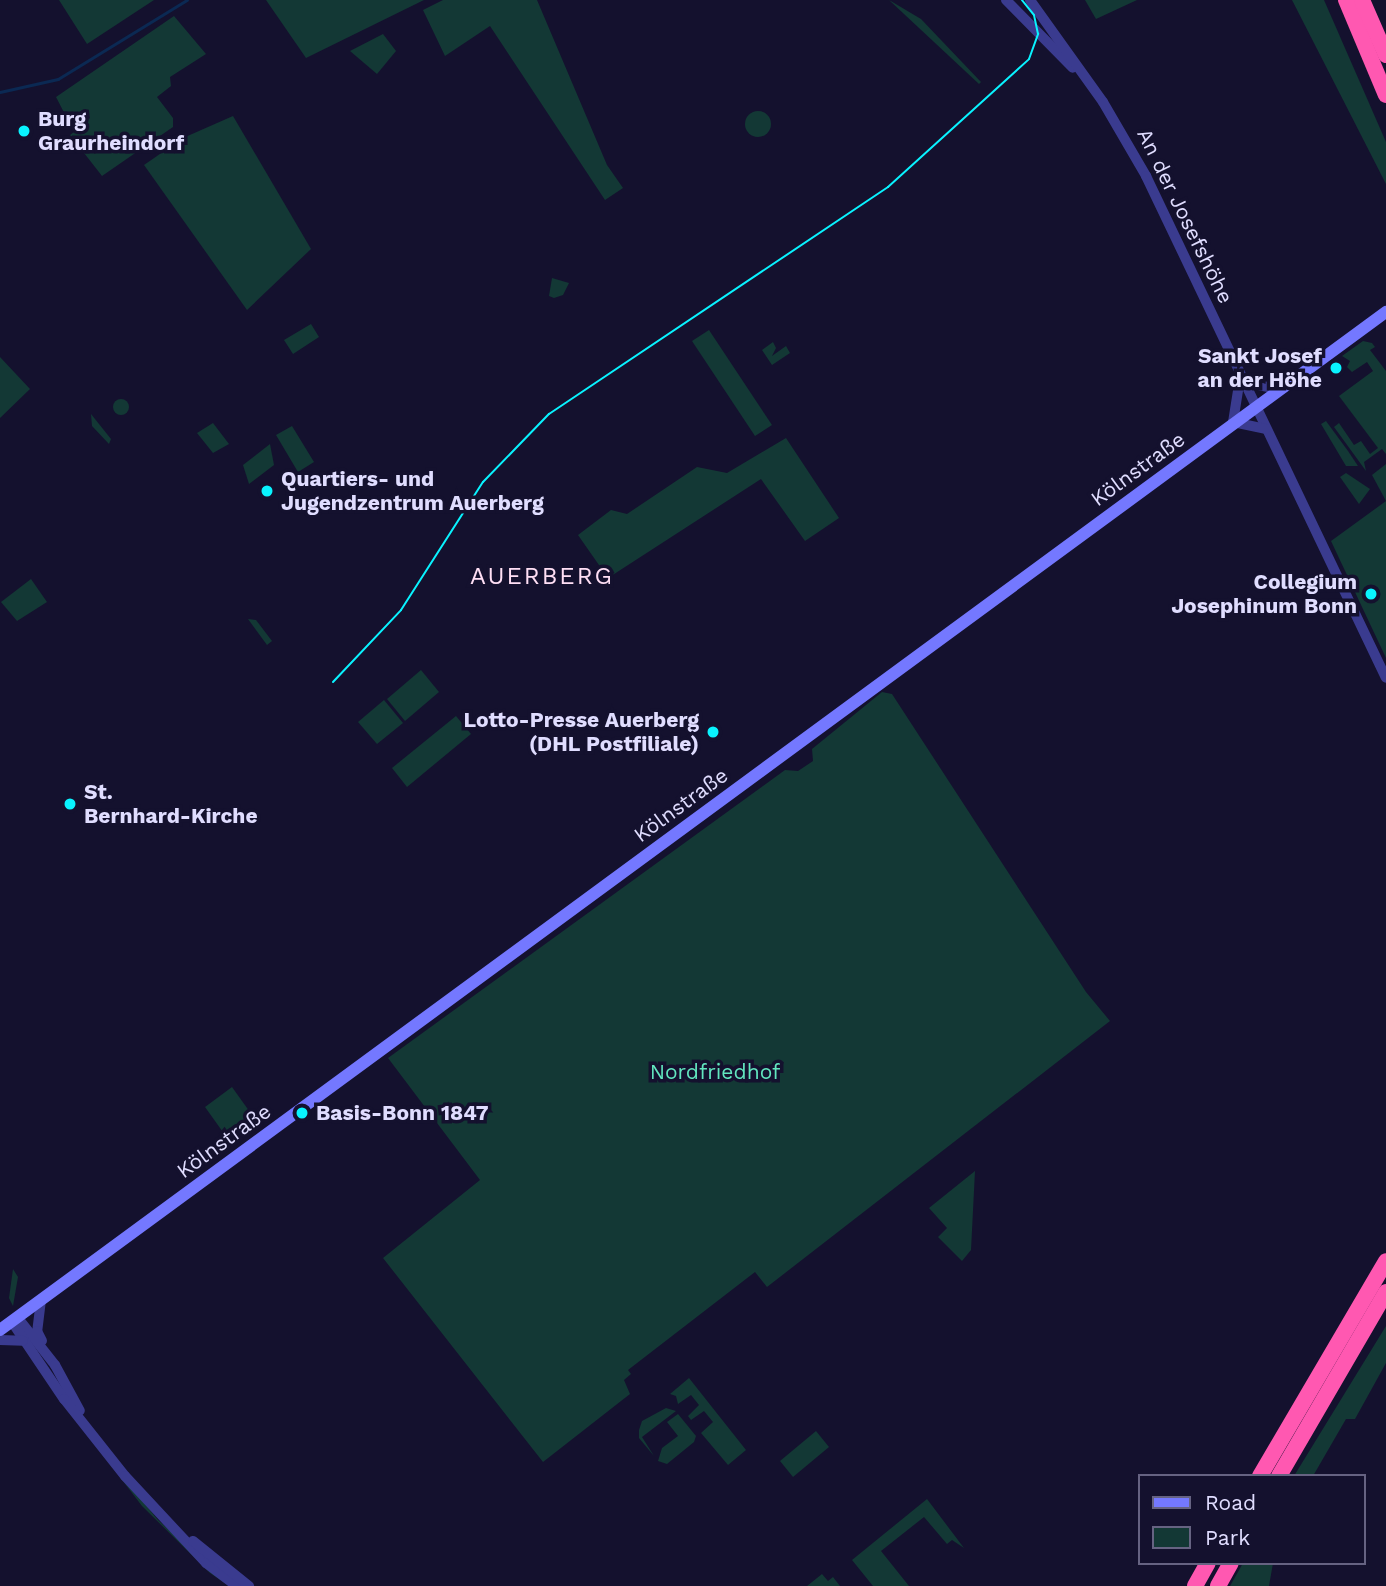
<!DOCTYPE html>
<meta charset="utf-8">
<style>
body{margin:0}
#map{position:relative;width:1386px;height:1586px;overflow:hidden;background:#14112e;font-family:"Work Sans",sans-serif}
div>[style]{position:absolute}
.green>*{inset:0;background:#133835}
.round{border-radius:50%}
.stream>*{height:2.5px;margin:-1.25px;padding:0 1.25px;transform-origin:1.25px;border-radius:1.25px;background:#0b2953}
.tertiary>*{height:10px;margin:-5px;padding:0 5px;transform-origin:5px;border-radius:5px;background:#3a3b8f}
.secondary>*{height:12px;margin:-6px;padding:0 6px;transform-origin:6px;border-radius:6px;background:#7478ff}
.motorway>*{height:16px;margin:-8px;padding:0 8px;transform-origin:8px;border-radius:8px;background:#ff58b1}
.tram>*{height:2px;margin:-1px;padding:0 1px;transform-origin:1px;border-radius:1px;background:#09f3ff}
.dots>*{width:19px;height:19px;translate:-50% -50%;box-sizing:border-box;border:4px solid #14112e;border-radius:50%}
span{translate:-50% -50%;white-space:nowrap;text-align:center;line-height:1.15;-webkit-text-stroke:7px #14112e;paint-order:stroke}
.poi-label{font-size:21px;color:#e0ddff;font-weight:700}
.left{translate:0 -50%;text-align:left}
.right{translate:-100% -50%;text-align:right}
.street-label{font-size:21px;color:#e0ddff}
.park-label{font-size:21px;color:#62e6bf}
.quarter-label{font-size:24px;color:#ffdff5;letter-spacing:2px}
.legend{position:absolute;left:1138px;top:1474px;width:228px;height:91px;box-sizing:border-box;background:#14112e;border:2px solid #666382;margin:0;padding:9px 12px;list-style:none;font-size:21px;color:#e0ddff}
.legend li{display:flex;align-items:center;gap:14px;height:35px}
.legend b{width:35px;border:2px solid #666382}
</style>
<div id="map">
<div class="green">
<div style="clip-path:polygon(59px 0,154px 0,87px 44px)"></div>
<div style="clip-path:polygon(266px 0,424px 0,306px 58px)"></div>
<div style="clip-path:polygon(443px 0,537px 0,607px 165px,623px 188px,605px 200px,490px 26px,445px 56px,423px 10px)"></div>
<div style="clip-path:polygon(889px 0,921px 19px,981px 82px,979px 84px)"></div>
<div style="clip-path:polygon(1085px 0,1137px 0,1096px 19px)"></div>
<div style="clip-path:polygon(1292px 0,1324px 0,1386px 142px,1386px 184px)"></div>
<div style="clip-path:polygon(174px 16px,206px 54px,170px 77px,171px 86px,157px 97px,173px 118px,173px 127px,102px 176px,70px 135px,74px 132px,56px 97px)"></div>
<div style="clip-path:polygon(383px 34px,396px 51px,377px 74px,350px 51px)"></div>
<div class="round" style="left:745px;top:111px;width:26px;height:26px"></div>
<div style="clip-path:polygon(233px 116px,311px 249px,247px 310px,144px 165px,183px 138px)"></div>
<div style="clip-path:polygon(552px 278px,569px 283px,563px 295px,554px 298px,549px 296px)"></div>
<div style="clip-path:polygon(311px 324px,319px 337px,293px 354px,284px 340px)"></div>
<div style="clip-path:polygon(709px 330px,772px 425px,755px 436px,692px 341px)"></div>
<div style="clip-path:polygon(1363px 341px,1372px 343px,1375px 347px,1370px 350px,1386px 371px,1386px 454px,1382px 449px,1364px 462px,1366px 471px,1334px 427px,1339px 423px,1354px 445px,1361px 441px,1370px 454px,1378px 448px,1339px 396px,1373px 371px,1367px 362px,1352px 372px,1347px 367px,1350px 361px,1342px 356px)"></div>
<div style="clip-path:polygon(773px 342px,776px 348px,772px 356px,786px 346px,790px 353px,772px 365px,762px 350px)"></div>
<div style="clip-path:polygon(0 357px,30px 389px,0 418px)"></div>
<div class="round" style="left:113px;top:399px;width:16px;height:16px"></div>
<div style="clip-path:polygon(91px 414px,111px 439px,109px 444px,92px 426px)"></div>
<div style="clip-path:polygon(1326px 421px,1348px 451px,1358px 466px,1346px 466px,1321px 424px)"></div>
<div style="clip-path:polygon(213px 423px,229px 444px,213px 453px,197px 433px)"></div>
<div style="clip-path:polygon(292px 426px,314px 462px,298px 472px,276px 435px)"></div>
<div style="clip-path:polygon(786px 438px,839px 518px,805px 541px,761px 479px,608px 578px,578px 535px,611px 510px,627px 514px,697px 467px,727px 473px)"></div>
<div style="clip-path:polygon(270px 444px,274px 465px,249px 484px,243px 465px)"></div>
<div style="clip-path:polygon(1386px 464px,1386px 501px,1372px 475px)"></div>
<div style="clip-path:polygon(1346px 473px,1370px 489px,1359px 504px,1340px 477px)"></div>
<div style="clip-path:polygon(1386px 501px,1386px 658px,1331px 541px)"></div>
<div style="clip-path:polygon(31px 579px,47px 602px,17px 621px,1px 602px)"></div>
<div style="clip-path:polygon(248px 619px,256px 620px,272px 641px,267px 645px)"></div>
<div style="clip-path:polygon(421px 670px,439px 692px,405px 721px,387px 699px)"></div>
<div style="clip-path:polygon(882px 692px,892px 694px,1086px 992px,1110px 1021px,767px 1287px,755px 1272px,628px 1370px,631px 1374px,624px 1380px,630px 1394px,543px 1462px,383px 1258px,480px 1180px,388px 1058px,785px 770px,798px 771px,813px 761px,812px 749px)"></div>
<div style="clip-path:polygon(384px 700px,403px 723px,377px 744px,358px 722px)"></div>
<div style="clip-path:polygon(456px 716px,471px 734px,407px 787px,392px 768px)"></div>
<div style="clip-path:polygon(232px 1087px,257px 1122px,230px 1142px,205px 1107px)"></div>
<div style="clip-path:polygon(975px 1171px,971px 1250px,962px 1261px,938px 1237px,947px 1228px,929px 1208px)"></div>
<div style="clip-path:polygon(13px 1269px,18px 1277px,13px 1306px,9px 1298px)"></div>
<div style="clip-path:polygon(1386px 1326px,1386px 1363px,1355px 1419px,1346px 1419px,1313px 1476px,1294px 1476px)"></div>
<div style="clip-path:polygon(689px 1378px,746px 1450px,728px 1465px,701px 1433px,713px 1422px,704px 1411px,691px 1420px,688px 1416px,699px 1405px,691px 1395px,678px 1404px,676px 1396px,670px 1394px)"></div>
<div style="clip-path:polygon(666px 1408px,676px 1411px,642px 1437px,654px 1456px,639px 1438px,639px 1430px,642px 1421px)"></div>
<div style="clip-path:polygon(678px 1414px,696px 1436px,694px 1442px,667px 1464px,658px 1461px,662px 1448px,678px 1436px,667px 1422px)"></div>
<div style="clip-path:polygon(816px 1431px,829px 1447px,793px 1477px,780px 1461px)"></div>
<div style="clip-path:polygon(90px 1438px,158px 1520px,229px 1586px,210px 1573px,142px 1506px)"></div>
<div style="clip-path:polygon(927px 1499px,964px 1548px,952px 1540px,947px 1544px,924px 1517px,881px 1551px,909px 1586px,873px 1586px,852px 1560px)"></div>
<div style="clip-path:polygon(1243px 1563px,1273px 1563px,1269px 1586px,1230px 1586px)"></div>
<div style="clip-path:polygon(822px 1574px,828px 1581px,833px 1577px,840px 1586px,807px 1586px)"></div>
</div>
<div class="stream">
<div style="left:0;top:92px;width:59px;rotate:-12.6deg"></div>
<div style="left:58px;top:79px;width:151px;rotate:-31.5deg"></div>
</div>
<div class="tertiary">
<div style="left:1006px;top:0;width:95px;rotate:45.4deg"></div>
<div style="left:1030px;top:0;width:125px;rotate:54.4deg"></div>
<div style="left:1103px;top:102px;width:86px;rotate:59.8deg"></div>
<div style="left:1146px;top:176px;width:556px;rotate:64.45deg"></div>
<div style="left:1240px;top:378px;width:45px;rotate:99deg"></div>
<div style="left:1233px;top:422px;width:33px;rotate:12deg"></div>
<div style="left:1244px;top:382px;width:35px;rotate:12deg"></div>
<div style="left:41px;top:1300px;width:31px;rotate:97deg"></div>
<div style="left:37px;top:1331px;width:11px;rotate:63deg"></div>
<div style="left:18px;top:1318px;width:60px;rotate:51.8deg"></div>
<div style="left:55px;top:1365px;width:52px;rotate:61.5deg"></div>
<div style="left:12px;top:1322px;width:93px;rotate:56deg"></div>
<div style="left:64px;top:1399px;width:98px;rotate:51.6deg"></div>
<div style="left:125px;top:1476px;width:119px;rotate:47deg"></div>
<div style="left:206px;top:1563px;width:38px;rotate:37deg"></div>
<div style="left:0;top:1340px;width:23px;rotate:2deg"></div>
<div style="left:193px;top:1541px;width:72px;rotate:38.8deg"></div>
</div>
<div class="secondary">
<div style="left:0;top:1330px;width:1720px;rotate:-36.3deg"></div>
</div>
<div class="motorway">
<div style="left:1346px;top:0;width:103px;rotate:67.2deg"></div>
<div style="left:1362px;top:0;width:60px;rotate:66.4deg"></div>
<div style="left:1260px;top:1476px;width:249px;rotate:-59.6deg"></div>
<div style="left:1279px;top:1476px;width:213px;rotate:-59.8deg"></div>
<div style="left:1195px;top:1586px;width:26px;rotate:-61deg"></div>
<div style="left:1218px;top:1586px;width:26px;rotate:-61deg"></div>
</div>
<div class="tram">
<div style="left:333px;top:682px;width:99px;rotate:-46.6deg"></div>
<div style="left:401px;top:610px;width:152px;rotate:-57.4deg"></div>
<div style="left:483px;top:482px;width:95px;rotate:-45.9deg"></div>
<div style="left:549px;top:414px;width:408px;rotate:-33.8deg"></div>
<div style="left:888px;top:187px;width:190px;rotate:-42.2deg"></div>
<div style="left:1029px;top:59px;width:27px;rotate:-70deg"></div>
<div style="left:1038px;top:34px;width:19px;rotate:-102deg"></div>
<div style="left:1034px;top:15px;width:19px;rotate:-129deg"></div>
</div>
<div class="dots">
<div style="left:24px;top:131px;background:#09f3ff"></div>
<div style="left:1336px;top:368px;background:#09f3ff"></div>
<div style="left:267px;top:491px;background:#09f3ff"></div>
<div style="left:1371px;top:594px;background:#09f3ff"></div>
<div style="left:713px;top:732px;background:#09f3ff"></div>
<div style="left:70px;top:804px;background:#09f3ff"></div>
<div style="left:302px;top:1113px;background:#09f3ff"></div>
</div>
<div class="poi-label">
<span class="left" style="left:38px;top:131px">Burg<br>Graurheindorf</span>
<span class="right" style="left:1322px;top:368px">Sankt Josef<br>an der Höhe</span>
<span class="left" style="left:281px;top:491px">Quartiers- und<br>Jugendzentrum Auerberg</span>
<span class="right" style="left:1357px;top:594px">Collegium<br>Josephinum Bonn</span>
<span class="right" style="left:699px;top:732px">Lotto-Presse Auerberg<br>(DHL Postfiliale)</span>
<span class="left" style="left:84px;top:804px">St.<br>Bernhard-Kirche</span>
<span class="left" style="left:316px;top:1113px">Basis-Bonn 1847</span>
</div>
<div class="street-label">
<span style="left:1185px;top:216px;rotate:64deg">An der Josefshöhe</span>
<span style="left:1138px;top:469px;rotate:-36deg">Kölnstraße</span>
<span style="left:681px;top:805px;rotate:-36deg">Kölnstraße</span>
<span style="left:224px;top:1141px;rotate:-36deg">Kölnstraße</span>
</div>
<div class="park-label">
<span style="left:715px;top:1072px">Nordfriedhof</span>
</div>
<div class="quarter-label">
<span style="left:542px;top:577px">AUERBERG</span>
</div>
<ul class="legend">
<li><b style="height:9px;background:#7478ff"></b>Road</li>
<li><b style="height:19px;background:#133835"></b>Park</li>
</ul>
</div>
